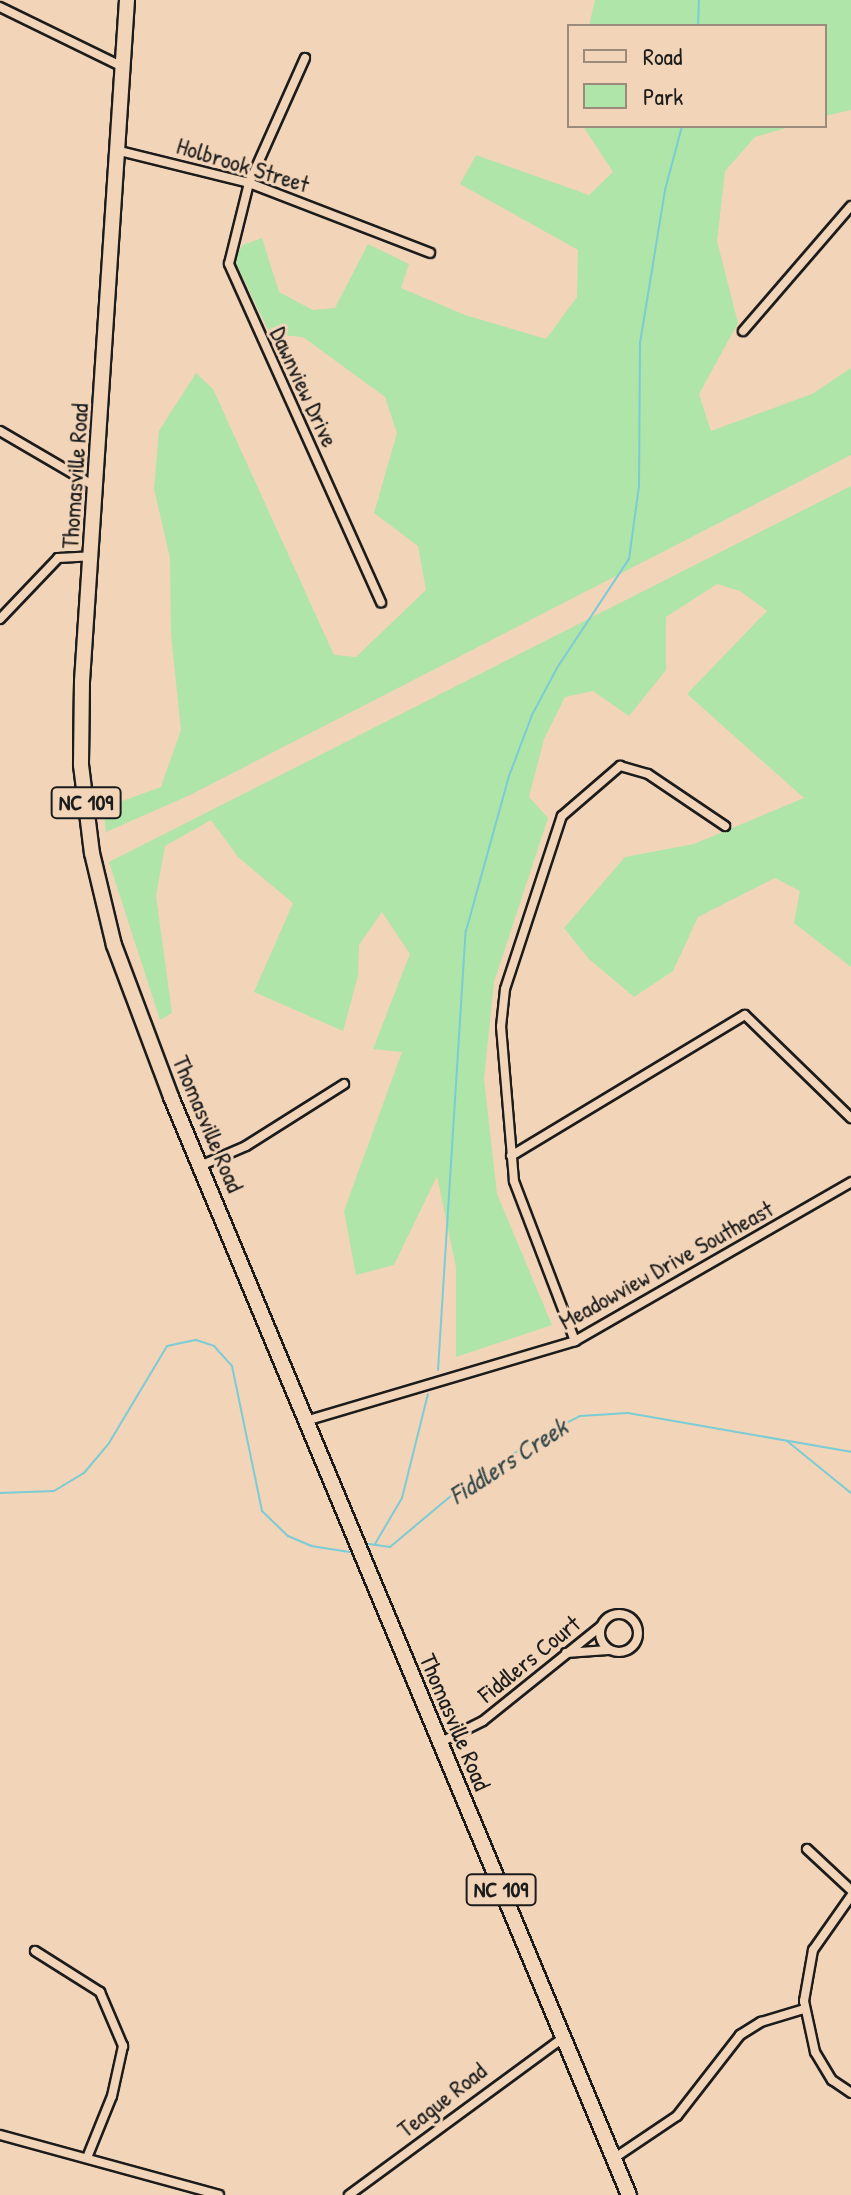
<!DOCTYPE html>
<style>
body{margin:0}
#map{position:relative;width:851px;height:2195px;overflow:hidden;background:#f2d4b8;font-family:"Patrick Hand",sans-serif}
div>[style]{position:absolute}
.green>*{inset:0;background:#afe5a8}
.stream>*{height:2px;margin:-1px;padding:0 1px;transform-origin:1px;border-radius:1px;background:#7bccd4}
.roads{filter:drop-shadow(2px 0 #1c1c1c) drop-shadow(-2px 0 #1c1c1c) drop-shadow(0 2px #1c1c1c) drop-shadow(0 -2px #1c1c1c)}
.street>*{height:8px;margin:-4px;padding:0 4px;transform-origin:4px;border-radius:4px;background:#f2d4b8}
.street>.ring{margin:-4px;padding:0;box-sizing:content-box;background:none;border:8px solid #f2d4b8;border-radius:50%}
.primary>*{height:14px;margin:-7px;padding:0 7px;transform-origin:7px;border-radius:7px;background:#f2d4b8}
span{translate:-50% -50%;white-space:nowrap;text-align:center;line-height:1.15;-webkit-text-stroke:6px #f2d4b8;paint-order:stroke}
.shield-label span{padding:2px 6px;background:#f2d4b8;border:2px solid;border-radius:6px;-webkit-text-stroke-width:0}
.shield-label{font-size:22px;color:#1c1c1c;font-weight:700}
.street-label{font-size:24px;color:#1c1c1c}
.water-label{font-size:26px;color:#34484a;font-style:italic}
.legend{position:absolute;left:567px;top:24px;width:260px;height:104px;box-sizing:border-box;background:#f2d4b8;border:2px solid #9c8a7a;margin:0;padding:10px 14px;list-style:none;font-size:24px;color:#1c1c1c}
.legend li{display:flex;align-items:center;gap:16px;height:40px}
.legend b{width:40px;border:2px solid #9c8a7a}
</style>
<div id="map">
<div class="green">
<div style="clip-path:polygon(595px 0,851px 0,851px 110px,825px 116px,825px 26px,589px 26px)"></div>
<div style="clip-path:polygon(583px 126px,793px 126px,755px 137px,725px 171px,717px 241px,738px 323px,699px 394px,711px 431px,812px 394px,851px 368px,851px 455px,190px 795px,106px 832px,103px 808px,161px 787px,181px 730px,171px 635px,170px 558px,154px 489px,159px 431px,196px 373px,213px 389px,334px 655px,356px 657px,426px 590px,418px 546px,374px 513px,397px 433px,385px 397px,303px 337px,270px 334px,234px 259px,243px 245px,262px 238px,279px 292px,313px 310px,335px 308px,368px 244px,409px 264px,401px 288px,465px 315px,546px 339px,577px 297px,578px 250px,460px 184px,476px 155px,589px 195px,613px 172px)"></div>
<div style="clip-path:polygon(851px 486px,851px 967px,794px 923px,800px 891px,775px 878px,698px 917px,673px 971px,634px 997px,589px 959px,564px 928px,625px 857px,694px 844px,804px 798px,687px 694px,767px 611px,740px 591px,717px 584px,666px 617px,666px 670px,629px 716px,593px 691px,565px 697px,544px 739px,529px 797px,548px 818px,494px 982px,484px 1079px,497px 1194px,552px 1325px,456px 1357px,456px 1267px,437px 1176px,394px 1265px,356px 1275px,344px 1211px,402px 1052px,373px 1049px,410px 954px,382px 912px,359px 945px,358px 976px,343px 1031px,254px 992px,293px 903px,238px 857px,211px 820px,165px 846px,156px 896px,172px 1013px,160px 1020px,109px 862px)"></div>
</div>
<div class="stream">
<div style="left:698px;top:26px;width:26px;rotate:-88deg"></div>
<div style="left:438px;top:1370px;width:440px;rotate:-86.4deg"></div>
<div style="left:466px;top:931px;width:161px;rotate:-74.5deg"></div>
<div style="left:509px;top:776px;width:65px;rotate:-69.3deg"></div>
<div style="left:532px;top:715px;width:53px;rotate:-62deg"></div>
<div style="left:557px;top:668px;width:131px;rotate:-56.6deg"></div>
<div style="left:629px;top:559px;width:74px;rotate:-82.2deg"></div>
<div style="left:639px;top:486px;width:143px;rotate:-89.6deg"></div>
<div style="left:640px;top:343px;width:155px;rotate:-80.7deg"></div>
<div style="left:665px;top:190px;width:66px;rotate:-75.1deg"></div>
<div style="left:787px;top:1441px;width:82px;rotate:39.1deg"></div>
<div style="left:0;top:1493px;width:54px;rotate:-2.1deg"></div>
<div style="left:54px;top:1491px;width:35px;rotate:-31deg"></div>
<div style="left:84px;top:1473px;width:39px;rotate:-50deg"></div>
<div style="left:109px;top:1443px;width:113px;rotate:-59.1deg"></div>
<div style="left:167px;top:1346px;width:30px;rotate:-12deg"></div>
<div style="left:196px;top:1340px;width:19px;rotate:18deg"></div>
<div style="left:214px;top:1346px;width:27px;rotate:48deg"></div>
<div style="left:232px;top:1366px;width:148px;rotate:78.3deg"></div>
<div style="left:262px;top:1511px;width:36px;rotate:44deg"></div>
<div style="left:288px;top:1536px;width:25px;rotate:23deg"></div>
<div style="left:311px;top:1546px;width:39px;rotate:9deg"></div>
<div style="left:369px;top:1544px;width:21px;rotate:8deg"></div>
<div style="left:390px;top:1547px;width:81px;rotate:-40deg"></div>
<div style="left:452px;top:1495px;width:102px;rotate:-33.8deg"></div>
<div style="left:537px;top:1438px;width:48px;rotate:-27.1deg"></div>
<div style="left:580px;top:1416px;width:48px;rotate:-3.6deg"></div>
<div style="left:628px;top:1413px;width:226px;rotate:9.9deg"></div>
<div style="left:375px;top:1544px;width:53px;rotate:-59.6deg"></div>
<div style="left:402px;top:1498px;width:107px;rotate:-76deg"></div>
</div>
<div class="roads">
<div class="street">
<div style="left:0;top:7px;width:137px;rotate:26deg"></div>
<div style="left:305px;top:58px;width:137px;rotate:114.1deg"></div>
<div style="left:249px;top:183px;width:83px;rotate:103.9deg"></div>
<div style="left:229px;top:264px;width:371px;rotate:65.8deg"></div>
<div style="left:120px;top:151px;width:133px;rotate:13.9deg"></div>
<div style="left:249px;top:183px;width:194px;rotate:21.1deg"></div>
<div style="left:743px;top:331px;width:165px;rotate:-49.2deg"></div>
<div style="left:0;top:431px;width:111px;rotate:30.3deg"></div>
<div style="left:0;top:619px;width:84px;rotate:-46.4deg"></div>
<div style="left:58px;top:558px;width:33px;rotate:-3deg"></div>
<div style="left:511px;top:1156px;width:273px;rotate:-31.1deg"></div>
<div style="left:745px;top:1015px;width:148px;rotate:44.2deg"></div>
<div style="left:200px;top:1166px;width:50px;rotate:-23.5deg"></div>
<div style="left:246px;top:1146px;width:116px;rotate:-32.3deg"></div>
<div style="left:575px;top:1341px;width:171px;rotate:-110.9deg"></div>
<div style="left:514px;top:1181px;width:155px;rotate:-94.8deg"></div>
<div style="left:501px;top:1027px;width:38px;rotate:-84deg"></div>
<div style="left:505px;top:989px;width:182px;rotate:-71.8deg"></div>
<div style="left:562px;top:816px;width:77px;rotate:-40.8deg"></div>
<div style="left:620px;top:766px;width:29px;rotate:16deg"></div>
<div style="left:648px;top:774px;width:93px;rotate:34deg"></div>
<div style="left:309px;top:1420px;width:277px;rotate:-16.5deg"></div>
<div style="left:575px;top:1341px;width:319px;rotate:-29.9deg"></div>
<div class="ring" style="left:600px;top:1614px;width:30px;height:30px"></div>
<div style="left:566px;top:1653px;width:42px;rotate:-4.1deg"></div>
<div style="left:439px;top:1743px;width:49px;rotate:-26.6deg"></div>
<div style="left:483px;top:1721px;width:151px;rotate:-38.8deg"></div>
<div style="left:807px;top:1849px;width:60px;rotate:43deg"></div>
<div style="left:851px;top:1896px;width:66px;rotate:125.1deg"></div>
<div style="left:813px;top:1950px;width:52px;rotate:100deg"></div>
<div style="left:804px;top:2001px;width:52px;rotate:77.8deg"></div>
<div style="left:815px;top:2052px;width:33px;rotate:59deg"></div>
<div style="left:832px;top:2080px;width:23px;rotate:34deg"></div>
<div style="left:35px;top:1951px;width:77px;rotate:32.2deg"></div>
<div style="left:100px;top:1992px;width:59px;rotate:66.9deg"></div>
<div style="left:123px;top:2046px;width:51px;rotate:102.4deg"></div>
<div style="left:112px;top:2096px;width:67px;rotate:112deg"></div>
<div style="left:0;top:2135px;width:227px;rotate:15.3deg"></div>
<div style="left:613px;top:2159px;width:77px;rotate:-33.9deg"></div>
<div style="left:677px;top:2116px;width:103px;rotate:-52.1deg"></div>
<div style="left:740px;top:2035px;width:25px;rotate:-32deg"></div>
<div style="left:761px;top:2022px;width:45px;rotate:-16.8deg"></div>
<div style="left:349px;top:2195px;width:263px;rotate:-36.3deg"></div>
</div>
<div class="primary">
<div style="left:127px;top:0;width:682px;rotate:93.78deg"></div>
<div style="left:82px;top:681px;width:84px;rotate:90.7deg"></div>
<div style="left:81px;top:765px;width:89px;rotate:82.9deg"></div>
<div style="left:92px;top:853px;width:95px;rotate:76.6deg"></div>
<div style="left:114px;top:945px;width:162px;rotate:69.4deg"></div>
<div style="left:171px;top:1097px;width:1190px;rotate:67.36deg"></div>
</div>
</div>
<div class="shield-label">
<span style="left:86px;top:803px">NC 109</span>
<span style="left:501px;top:1890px">NC 109</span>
</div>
<div class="street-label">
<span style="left:243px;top:165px;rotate:17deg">Holbrook Street</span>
<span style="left:304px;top:387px;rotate:65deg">Dawnview Drive</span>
<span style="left:75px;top:476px;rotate:-86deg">Thomasville Road</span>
<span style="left:208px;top:1124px;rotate:67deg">Thomasville Road</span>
<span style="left:666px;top:1265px;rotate:-29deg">Meadowview Drive Southeast</span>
<span style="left:529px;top:1659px;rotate:-39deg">Fiddlers Court</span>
<span style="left:455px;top:1722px;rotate:67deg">Thomasville Road</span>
<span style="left:442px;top:2100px;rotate:-38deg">Teague Road</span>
</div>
<div class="water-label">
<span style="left:508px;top:1461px;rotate:-33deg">Fiddlers Creek</span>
</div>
<ul class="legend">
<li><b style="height:10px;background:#f2d4b8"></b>Road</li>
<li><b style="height:22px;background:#afe5a8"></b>Park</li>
</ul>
</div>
